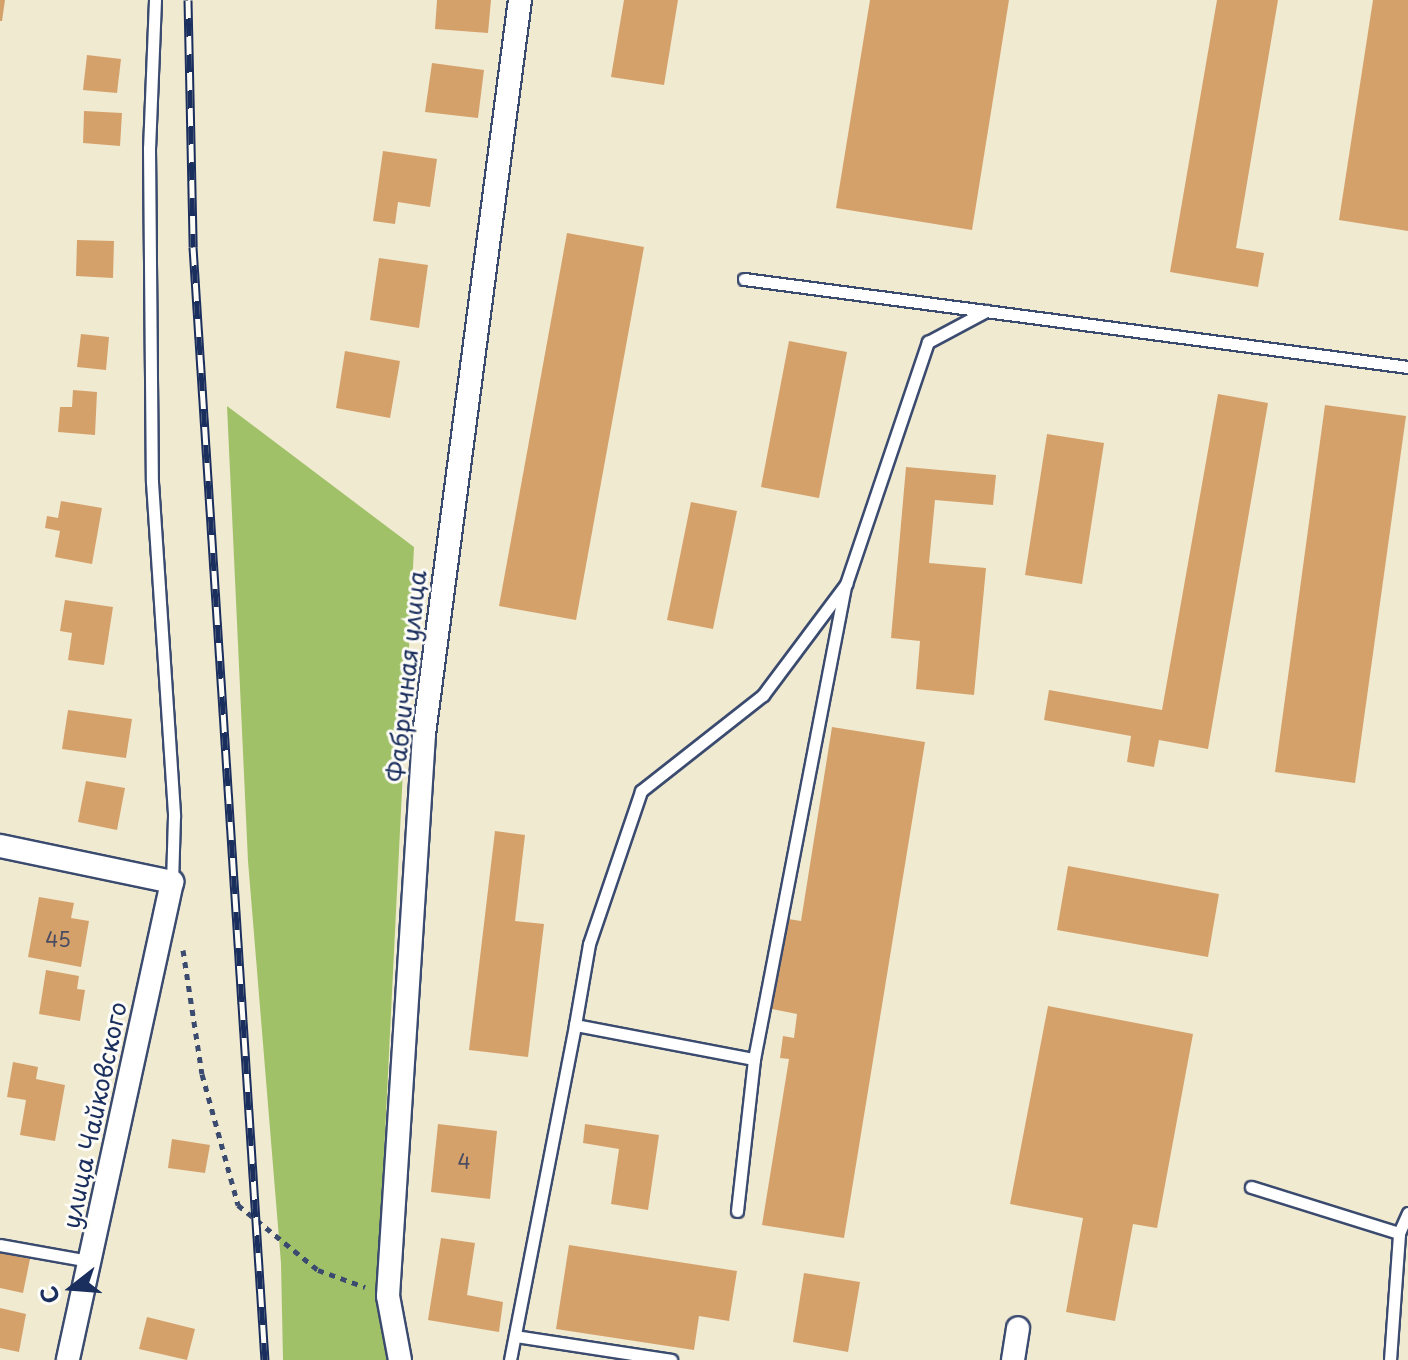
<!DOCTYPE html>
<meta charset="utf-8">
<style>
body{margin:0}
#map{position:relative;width:1408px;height:1360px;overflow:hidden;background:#f0ead1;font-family:"Playpen Sans",sans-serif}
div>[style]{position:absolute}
.green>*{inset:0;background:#a1c169}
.building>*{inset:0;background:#d5a16b}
.path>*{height:5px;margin-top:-2.5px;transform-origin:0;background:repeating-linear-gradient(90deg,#3b4b6f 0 6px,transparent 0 12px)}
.roads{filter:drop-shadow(2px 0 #3b4b6f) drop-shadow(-2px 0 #3b4b6f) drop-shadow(0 2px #3b4b6f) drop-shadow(0 -2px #3b4b6f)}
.service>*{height:11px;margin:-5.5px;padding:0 5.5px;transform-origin:5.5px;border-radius:5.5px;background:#fff}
.minor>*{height:22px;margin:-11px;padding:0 11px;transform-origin:11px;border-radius:11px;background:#fff}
.rail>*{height:9px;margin-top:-4.5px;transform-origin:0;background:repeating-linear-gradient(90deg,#fdfcf7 0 18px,#1b2f5e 0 36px);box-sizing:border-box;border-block:2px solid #1b2f5e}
span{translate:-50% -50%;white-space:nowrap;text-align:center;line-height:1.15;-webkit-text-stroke:6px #fdfcf7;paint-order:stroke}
.number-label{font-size:20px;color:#4a4c61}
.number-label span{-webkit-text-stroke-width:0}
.street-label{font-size:24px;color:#1b2f5e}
.north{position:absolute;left:32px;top:1248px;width:80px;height:80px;-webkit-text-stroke:6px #fdfcf7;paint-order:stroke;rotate:253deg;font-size:22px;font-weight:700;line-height:32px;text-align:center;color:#1b2f5e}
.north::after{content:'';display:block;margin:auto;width:28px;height:36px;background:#1b2f5e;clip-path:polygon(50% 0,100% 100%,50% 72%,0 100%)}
</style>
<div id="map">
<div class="green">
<div style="clip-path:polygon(227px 406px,414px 547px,378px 1276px,388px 1360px,283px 1360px,281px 1263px,248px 861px)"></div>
</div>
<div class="building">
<div style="clip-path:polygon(0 0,5px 0,2px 21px,0 21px)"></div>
<div style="clip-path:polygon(437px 0,491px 0,488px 33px,435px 29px)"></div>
<div style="clip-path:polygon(624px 0,678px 0,664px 85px,611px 77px)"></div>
<div style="clip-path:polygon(870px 0,1009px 0,972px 230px,836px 208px)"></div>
<div style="clip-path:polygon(1217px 0,1278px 0,1236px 248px,1264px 253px,1258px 287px,1170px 272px)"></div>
<div style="clip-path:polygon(1373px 0,1408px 0,1408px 231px,1339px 220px)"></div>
<div style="clip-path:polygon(87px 55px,121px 59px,117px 93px,83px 90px)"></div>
<div style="clip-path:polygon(432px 63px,484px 70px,478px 118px,425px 112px)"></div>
<div style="clip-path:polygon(84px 111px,122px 113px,120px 146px,83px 143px)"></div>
<div style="clip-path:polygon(383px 151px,437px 159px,430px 207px,398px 202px,395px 224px,373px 221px)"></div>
<div style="clip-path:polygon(567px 233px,644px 247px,576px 620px,499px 606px)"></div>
<div style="clip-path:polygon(77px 240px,114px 241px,113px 278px,76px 276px)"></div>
<div style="clip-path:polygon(379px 258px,428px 265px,419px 328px,370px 320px)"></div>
<div style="clip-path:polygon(81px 334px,109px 337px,106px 370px,77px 367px)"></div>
<div style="clip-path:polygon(789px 341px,847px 352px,819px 498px,761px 487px)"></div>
<div style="clip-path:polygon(345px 351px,400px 361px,390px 418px,336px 408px)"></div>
<div style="clip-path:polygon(73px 390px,97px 392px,95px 435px,58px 432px,60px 407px,72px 407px)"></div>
<div style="clip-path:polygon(1218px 394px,1268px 403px,1208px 749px,1159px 740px,1154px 767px,1127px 762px,1131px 736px,1044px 720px,1049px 690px,1162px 710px)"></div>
<div style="clip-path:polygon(1325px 405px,1406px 416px,1355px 783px,1275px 772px)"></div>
<div style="clip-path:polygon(1047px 434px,1104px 443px,1082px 584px,1025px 575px)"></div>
<div style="clip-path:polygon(906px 467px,996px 475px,993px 505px,935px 500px,929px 563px,986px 568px,974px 695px,916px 689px,920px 641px,891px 638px)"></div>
<div style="clip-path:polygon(61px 501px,102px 508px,92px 564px,55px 557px,60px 531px,45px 528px,47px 516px,58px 518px)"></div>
<div style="clip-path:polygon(691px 502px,737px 511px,713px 629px,667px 620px)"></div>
<div style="clip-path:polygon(65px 600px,113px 607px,104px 665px,68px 660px,72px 633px,60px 631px)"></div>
<div style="clip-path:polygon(68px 710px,132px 719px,126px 758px,62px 749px)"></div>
<div style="clip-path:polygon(832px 727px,925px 742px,844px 1238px,762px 1225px,789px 1059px,780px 1058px,783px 1036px,794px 1038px,797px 1014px,767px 1008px,782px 918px,801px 921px)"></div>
<div style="clip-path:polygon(86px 781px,125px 788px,117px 830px,78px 822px)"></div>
<div style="clip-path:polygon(495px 831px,525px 835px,515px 921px,544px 924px,528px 1057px,469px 1050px)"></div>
<div style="clip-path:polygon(1068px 866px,1219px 894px,1208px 957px,1057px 930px)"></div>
<div style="clip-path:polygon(39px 897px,74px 903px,71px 918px,89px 921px,81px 967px,28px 957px)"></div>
<div style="clip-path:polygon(46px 970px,79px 976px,77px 989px,85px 990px,80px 1021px,39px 1014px)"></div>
<div style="clip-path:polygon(1048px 1006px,1193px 1034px,1157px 1228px,1133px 1224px,1115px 1321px,1066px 1312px,1083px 1218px,1010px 1204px)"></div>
<div style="clip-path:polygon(13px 1062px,38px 1067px,36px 1079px,65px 1085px,55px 1141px,20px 1135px,26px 1100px,7px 1097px)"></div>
<div style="clip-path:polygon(438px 1124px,497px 1131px,490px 1199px,431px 1192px)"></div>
<div style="clip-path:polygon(585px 1124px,659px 1135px,648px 1210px,611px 1204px,619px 1149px,583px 1143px)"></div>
<div style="clip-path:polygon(172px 1139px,210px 1145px,205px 1173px,168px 1168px)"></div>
<div style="clip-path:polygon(441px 1238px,475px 1243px,467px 1295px,503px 1302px,499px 1332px,428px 1320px)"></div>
<div style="clip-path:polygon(569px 1245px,737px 1271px,729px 1321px,699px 1316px,694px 1350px,556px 1329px)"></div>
<div style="clip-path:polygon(0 1253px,30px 1259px,23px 1293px,0 1288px)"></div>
<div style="clip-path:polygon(804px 1273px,860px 1282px,848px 1352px,793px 1342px)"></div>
<div style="clip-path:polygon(0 1308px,26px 1314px,19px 1352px,0 1348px)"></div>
<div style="clip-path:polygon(147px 1317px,195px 1329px,187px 1360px,139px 1349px)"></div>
</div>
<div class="path">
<div style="left:183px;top:950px;width:125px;rotate:81.3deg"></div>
<div style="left:202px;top:1074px;width:136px;rotate:74.6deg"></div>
<div style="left:238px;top:1205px;width:103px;rotate:39.1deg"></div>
<div style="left:318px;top:1270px;width:50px;rotate:19.9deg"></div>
</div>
<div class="roads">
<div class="service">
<div style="left:155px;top:0;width:148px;rotate:92.3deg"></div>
<div style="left:149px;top:148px;width:334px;rotate:89.5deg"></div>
<div style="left:152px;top:482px;width:335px;rotate:86.2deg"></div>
<div style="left:174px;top:816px;width:66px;rotate:91.7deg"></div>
<div style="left:744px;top:279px;width:670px;rotate:7.55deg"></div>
<div style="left:575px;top:1025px;width:82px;rotate:-80.2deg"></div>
<div style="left:589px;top:944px;width:162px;rotate:-71.2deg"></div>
<div style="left:641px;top:791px;width:155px;rotate:-38.2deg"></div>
<div style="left:763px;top:695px;width:139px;rotate:-53.2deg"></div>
<div style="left:846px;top:584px;width:256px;rotate:-71.3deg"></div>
<div style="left:928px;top:342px;width:66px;rotate:-28.1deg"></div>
<div style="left:1251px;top:1187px;width:155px;rotate:17.3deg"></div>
<div style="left:737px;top:1211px;width:153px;rotate:-83.6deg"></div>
<div style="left:754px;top:1059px;width:480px;rotate:-79.1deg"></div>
<div style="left:0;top:1245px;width:90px;rotate:10.2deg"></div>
<div style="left:515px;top:1336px;width:158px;rotate:8.7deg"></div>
<div style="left:510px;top:1360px;width:341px;rotate:-79deg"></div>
<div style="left:575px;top:1025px;width:182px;rotate:10.8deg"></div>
<div style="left:1390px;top:1360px;width:127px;rotate:-85.9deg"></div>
<div style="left:1399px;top:1233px;width:22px;rotate:-66deg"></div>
</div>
<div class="minor">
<div style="left:0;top:846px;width:176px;rotate:11.8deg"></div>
<div style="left:172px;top:882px;width:489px;rotate:102.3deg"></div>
<div style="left:400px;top:1360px;width:65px;rotate:-100.6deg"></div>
<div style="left:388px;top:1296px;width:563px;rotate:-86.33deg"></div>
<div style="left:424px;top:734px;width:740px;rotate:-82.55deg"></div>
<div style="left:1013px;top:1360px;width:32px;rotate:-81deg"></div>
</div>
</div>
<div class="rail">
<div style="left:188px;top:0;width:247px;rotate:88.8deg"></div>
<div style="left:193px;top:247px;width:1115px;rotate:86.3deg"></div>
</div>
<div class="number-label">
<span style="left:58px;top:939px">45</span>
<span style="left:464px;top:1161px">4</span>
</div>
<div class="street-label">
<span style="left:406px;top:676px;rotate:-84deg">Фабричная улица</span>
<span style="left:94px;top:1115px;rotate:-78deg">улица Чайковского</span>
</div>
<div class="north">С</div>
</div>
